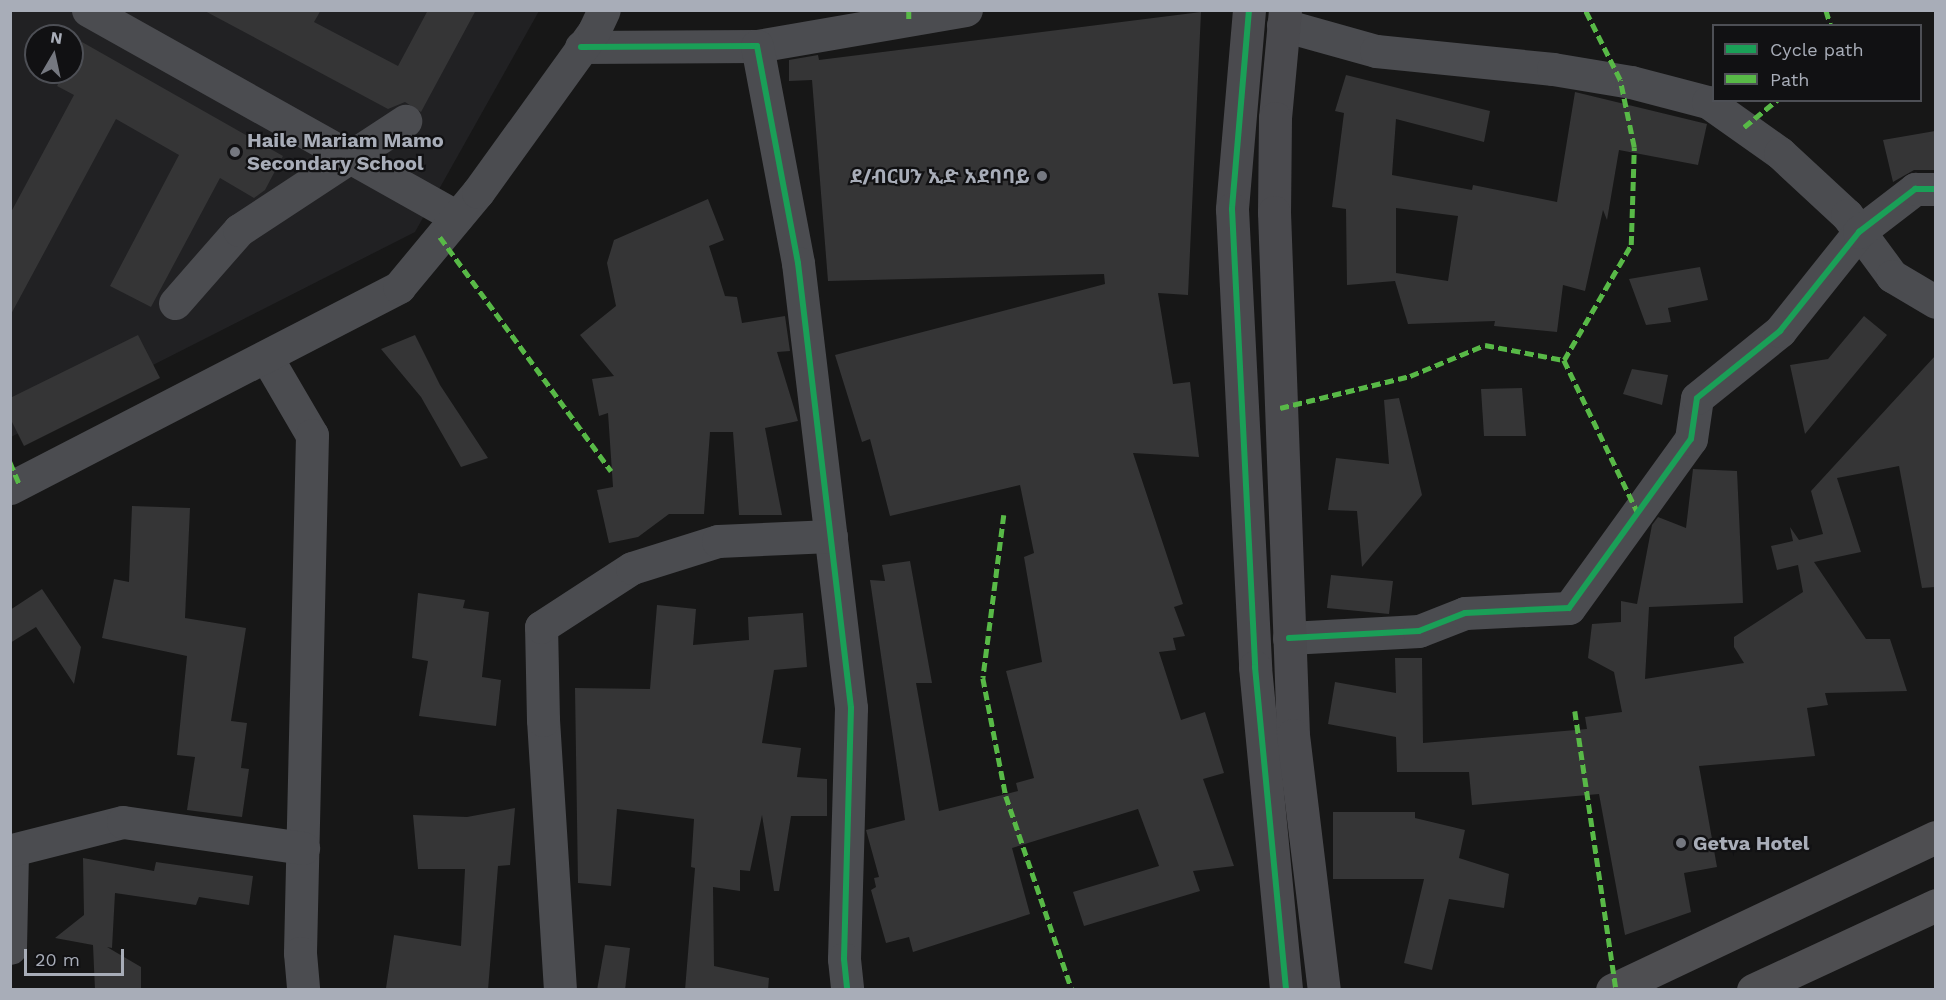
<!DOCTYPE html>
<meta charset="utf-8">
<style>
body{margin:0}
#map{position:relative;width:1946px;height:1000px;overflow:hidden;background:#171717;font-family:"Work Sans","Noto Sans Ethiopic",sans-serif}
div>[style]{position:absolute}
.built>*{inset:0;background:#212123}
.building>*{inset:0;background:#353536}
.street>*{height:33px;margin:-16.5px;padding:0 16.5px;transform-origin:16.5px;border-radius:16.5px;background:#4b4c50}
.secondary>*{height:33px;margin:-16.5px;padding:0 16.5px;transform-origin:16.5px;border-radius:16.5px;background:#4a4a4e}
.highway>*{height:33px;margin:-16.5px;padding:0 16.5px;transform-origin:16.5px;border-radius:16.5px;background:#4e4e51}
.quiet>*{height:4.5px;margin-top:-2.25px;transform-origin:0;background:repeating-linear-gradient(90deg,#58b947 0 9px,transparent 0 13.5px)}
.cycleway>*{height:6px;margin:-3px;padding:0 3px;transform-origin:3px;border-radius:3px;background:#1a9f57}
.dots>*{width:16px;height:16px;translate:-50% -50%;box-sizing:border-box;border:3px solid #111113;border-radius:50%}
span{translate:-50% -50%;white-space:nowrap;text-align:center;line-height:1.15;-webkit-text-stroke:4.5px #111113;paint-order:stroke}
.poi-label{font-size:20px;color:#a8adb8;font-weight:700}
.left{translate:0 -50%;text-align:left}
.right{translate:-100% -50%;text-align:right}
.frame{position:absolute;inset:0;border:12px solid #a8adb8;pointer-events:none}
.legend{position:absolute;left:1712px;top:24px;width:210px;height:78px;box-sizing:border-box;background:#111113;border:2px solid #4d4f55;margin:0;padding:8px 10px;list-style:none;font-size:18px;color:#a8adb8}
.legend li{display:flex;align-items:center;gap:12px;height:30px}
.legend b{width:30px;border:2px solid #4d4f55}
.north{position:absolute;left:24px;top:24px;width:60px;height:60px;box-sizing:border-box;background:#111113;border:2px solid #4d4f55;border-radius:50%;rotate:9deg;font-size:16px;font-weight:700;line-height:24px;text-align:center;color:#a8adb8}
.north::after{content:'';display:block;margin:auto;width:21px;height:27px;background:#757880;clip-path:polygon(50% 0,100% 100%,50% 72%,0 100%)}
.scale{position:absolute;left:24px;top:949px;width:100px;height:27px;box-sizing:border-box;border:3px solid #a8adb8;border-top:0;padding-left:8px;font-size:18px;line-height:21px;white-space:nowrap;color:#a8adb8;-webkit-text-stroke:4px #111113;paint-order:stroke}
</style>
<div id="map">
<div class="built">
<div style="clip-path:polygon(evenodd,11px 11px,539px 11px,415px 232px,11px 437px,11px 11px,36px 36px,72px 36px,72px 72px,36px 72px,36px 36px)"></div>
</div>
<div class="building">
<div style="clip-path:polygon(203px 10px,321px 10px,314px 22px,398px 66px,428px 10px,476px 10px,421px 112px,405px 102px,388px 109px)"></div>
<div style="clip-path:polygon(1201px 12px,1188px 295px,1158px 293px,1173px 384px,1190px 382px,1199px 457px,1133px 453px,1183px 604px,1174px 607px,1185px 636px,1173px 638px,1176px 650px,1159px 652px,1181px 720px,1205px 712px,1224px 773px,1203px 779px,1234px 866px,1193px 871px,1200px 891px,1084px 926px,1073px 892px,1159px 866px,1138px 809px,1012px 848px,1030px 914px,913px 952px,909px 937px,886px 943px,871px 890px,876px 887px,874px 878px,879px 877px,866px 830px,905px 820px,870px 580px,885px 581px,882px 565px,910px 561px,932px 683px,916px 683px,939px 811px,1018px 791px,1016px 783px,1034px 778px,1006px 671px,1042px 662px,1024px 557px,1034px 553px,1020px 485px,890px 516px,870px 439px,862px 442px,835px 355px,1105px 284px,1104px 274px,828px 281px,812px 80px,789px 81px,789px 60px,818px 55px,819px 60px)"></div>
<div style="clip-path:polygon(82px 42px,283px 156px,265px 190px,254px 198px,220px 178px,151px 307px,110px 286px,179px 155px,116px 119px,10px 316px,10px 214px,74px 95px,57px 86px,65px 72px,72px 72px,72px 60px)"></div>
<div style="clip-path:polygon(evenodd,1346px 75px,1490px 111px,1484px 142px,1396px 119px,1392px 175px,1472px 190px,1473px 185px,1557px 202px,1575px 92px,1707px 124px,1698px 165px,1619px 150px,1607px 220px,1603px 210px,1585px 291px,1563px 285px,1557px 332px,1494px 326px,1495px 321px,1408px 324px,1395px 281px,1347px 285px,1346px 209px,1332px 207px,1344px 113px,1335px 111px,1346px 75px,1396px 208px,1458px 216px,1448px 281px,1396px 273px,1396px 208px)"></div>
<div style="clip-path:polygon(1935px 131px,1935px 170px,1914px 170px,1893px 182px,1883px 140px)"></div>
<div style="clip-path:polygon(708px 199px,724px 240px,709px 246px,725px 296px,737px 297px,742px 323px,785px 316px,790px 351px,777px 352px,798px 421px,765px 428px,782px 515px,739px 515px,733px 432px,710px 432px,704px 514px,669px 514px,638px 537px,609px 543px,597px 490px,613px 487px,608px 413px,599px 416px,592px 379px,614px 376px,580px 335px,616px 306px,607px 263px,614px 240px)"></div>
<div style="clip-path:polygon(1700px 267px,1708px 300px,1668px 308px,1671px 322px,1646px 325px,1629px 279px)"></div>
<div style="clip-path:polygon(1864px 316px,1887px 335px,1805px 434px,1790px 365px,1828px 359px)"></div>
<div style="clip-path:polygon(138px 335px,160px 378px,24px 446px,10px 418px,10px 398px)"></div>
<div style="clip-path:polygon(415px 335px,440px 385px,488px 458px,461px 467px,421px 397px,381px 349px)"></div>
<div style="clip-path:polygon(1935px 356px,1935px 587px,1922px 588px,1899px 466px,1837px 478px,1861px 552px,1814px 562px,1866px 639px,1890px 639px,1907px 691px,1825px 693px,1828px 705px,1807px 708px,1815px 756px,1699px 766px,1717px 867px,1684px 873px,1691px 912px,1625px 935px,1599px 794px,1472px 805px,1469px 772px,1397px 772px,1396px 737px,1328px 724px,1335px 682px,1396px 693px,1395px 658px,1422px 658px,1423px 743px,1587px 729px,1585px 717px,1622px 712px,1614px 672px,1588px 658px,1592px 624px,1621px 622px,1621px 601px,1637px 604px,1652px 525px,1658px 517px,1686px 528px,1693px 469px,1737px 471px,1743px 603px,1649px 607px,1645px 679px,1744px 663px,1734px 647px,1734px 637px,1803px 592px,1798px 565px,1777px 570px,1771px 546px,1793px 541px,1790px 527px,1799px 540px,1823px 534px,1811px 491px)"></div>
<div style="clip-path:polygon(1632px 369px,1668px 375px,1662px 405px,1623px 394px)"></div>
<div style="clip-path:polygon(1522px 388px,1526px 436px,1484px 436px,1481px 389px)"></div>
<div style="clip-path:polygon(1399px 398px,1422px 495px,1362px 567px,1357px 511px,1328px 510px,1336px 458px,1389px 464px,1384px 400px)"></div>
<div style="clip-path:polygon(132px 506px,190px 508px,185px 618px,246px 628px,231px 721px,247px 723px,241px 768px,249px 769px,242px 817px,187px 810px,195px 757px,177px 755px,187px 656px,102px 638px,114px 579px,129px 582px)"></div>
<div style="clip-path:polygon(1331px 575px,1393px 581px,1389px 614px,1327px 608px)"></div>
<div style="clip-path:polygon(42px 589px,81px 647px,74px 684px,36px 627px,10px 643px,10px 610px)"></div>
<div style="clip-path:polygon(418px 593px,465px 600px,463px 608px,489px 612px,482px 677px,501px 680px,496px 726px,419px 716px,428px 661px,412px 658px)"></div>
<div style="clip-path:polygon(657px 605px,696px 609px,693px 645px,749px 640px,748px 617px,803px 613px,807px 667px,774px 670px,762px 743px,801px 748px,797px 777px,827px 779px,827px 816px,791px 816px,779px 891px,774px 891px,762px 815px,750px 871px,740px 870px,740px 891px,713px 887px,714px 966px,769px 978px,768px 990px,685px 990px,695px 868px,691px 867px,694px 819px,617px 809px,611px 886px,578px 883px,575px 688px,650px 689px)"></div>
<div style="clip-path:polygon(515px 808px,510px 865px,498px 866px,488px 990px,386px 988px,394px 935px,461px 946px,465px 869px,418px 869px,413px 815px,467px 817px)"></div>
<div style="clip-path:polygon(1333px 812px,1415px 812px,1415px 818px,1465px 830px,1459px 858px,1509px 874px,1504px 908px,1449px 899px,1432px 970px,1404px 963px,1424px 879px,1333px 879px)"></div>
<div style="clip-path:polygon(83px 858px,154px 871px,156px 862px,253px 876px,249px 905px,199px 897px,196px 905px,115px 893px,112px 948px,107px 947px,141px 967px,141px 990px,95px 990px,93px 945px,55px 938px,84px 915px)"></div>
<div style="clip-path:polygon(605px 945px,630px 948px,625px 990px,597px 990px)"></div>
</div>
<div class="street">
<div style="left:88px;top:10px;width:423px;rotate:29.3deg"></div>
<div style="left:1283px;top:25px;width:97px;rotate:15.6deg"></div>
<div style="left:1376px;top:51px;width:178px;rotate:5.8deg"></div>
<div style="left:1553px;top:69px;width:79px;rotate:9.5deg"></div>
<div style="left:1631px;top:82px;width:80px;rotate:14.6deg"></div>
<div style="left:1708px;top:102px;width:88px;rotate:35.3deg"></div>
<div style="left:1780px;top:153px;width:91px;rotate:42.8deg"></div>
<div style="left:1847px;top:215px;width:76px;rotate:53.6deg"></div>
<div style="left:1892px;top:276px;width:51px;rotate:30.6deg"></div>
<div style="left:757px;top:46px;width:212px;rotate:-9.8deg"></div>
<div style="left:581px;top:47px;width:176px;rotate:-0.3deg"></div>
<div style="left:757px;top:46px;width:221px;rotate:79.3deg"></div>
<div style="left:798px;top:263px;width:448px;rotate:83.2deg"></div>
<div style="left:851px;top:708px;width:251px;rotate:91.6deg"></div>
<div style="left:844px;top:959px;width:31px;rotate:84deg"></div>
<div style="left:175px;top:303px;width:97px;rotate:-48.8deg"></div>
<div style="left:239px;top:230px;width:199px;rotate:-33.3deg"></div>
<div style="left:267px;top:358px;width:89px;rotate:59.7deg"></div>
<div style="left:312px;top:435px;width:518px;rotate:91.33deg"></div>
<div style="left:300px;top:953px;width:37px;rotate:85deg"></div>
<div style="left:10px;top:488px;width:438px;rotate:-27.3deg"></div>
<div style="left:399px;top:287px;width:124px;rotate:-50.3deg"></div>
<div style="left:478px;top:192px;width:198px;rotate:-54.2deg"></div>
<div style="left:594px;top:31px;width:23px;rotate:-65deg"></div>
<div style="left:1289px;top:638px;width:130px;rotate:-3.1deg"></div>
<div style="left:1419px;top:631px;width:49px;rotate:-21.4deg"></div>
<div style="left:1465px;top:613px;width:104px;rotate:-2.8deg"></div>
<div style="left:1569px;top:608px;width:208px;rotate:-54.2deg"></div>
<div style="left:1691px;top:439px;width:41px;rotate:-81.7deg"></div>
<div style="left:1697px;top:398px;width:107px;rotate:-38.9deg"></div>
<div style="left:1780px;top:331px;width:127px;rotate:-51.4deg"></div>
<div style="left:1859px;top:232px;width:71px;rotate:-37.5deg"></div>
<div style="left:1915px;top:189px;width:21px"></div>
<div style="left:10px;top:948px;width:98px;rotate:-88.8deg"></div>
<div style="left:12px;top:850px;width:114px;rotate:-14.2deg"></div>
<div style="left:123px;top:822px;width:182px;rotate:8.2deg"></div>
<div style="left:560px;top:990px;width:271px;rotate:-93.6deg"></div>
<div style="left:543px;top:720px;width:93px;rotate:-91.2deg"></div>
<div style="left:541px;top:627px;width:108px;rotate:-33deg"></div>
<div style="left:632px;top:568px;width:90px;rotate:-17.4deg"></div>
<div style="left:718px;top:541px;width:113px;rotate:-2.5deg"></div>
</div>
<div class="secondary">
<div style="left:1249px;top:10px;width:200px;rotate:94.9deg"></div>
<div style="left:1232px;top:209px;width:459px;rotate:87.1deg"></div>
<div style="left:1255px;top:667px;width:324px;rotate:84.5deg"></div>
<div style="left:1285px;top:10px;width:108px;rotate:95.3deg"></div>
<div style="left:1275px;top:118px;width:94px;rotate:90.6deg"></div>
<div style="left:1274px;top:212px;width:523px;rotate:87.92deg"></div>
<div style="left:1293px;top:735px;width:257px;rotate:83.1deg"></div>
</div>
<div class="highway">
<div style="left:1612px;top:990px;width:358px;rotate:-25.3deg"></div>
<div style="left:1753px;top:990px;width:202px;rotate:-24.9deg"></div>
</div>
<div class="quiet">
<div style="left:909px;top:10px;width:12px;rotate:90deg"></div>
<div style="left:1826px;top:10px;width:17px;rotate:73deg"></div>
<div style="left:1744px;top:127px;width:43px;rotate:-39.3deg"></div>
<div style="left:440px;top:237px;width:290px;rotate:53.8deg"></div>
<div style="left:1564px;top:360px;width:133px;rotate:-59.8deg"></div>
<div style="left:1631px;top:245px;width:98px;rotate:-88.2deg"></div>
<div style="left:1634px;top:147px;width:68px;rotate:-101.8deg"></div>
<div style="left:1620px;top:80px;width:78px;rotate:-116.6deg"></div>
<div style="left:1280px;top:408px;width:134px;rotate:-13.8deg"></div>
<div style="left:1410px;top:376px;width:81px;rotate:-22.5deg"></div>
<div style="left:1485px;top:345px;width:80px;rotate:10.8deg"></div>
<div style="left:1564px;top:360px;width:172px;rotate:64.2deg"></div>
<div style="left:10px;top:462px;width:23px;rotate:67deg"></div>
<div style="left:1004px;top:515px;width:164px;rotate:97.3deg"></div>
<div style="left:983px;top:678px;width:120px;rotate:79deg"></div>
<div style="left:1006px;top:796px;width:205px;rotate:71.2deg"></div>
<div style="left:1575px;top:711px;width:279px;rotate:81.6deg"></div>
</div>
<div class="cycleway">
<div style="left:1249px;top:10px;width:200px;rotate:94.9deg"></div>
<div style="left:1232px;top:209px;width:459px;rotate:87.1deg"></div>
<div style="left:1255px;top:667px;width:324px;rotate:84.5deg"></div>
<div style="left:581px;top:47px;width:176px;rotate:-0.3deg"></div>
<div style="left:757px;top:46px;width:221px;rotate:79.3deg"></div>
<div style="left:798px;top:263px;width:448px;rotate:83.2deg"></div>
<div style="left:851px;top:708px;width:251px;rotate:91.6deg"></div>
<div style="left:844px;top:959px;width:31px;rotate:84deg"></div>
<div style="left:1289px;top:638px;width:130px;rotate:-3.1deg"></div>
<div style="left:1419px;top:631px;width:49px;rotate:-21.4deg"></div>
<div style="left:1465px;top:613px;width:104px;rotate:-2.8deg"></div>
<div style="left:1569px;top:608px;width:208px;rotate:-54.2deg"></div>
<div style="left:1691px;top:439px;width:41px;rotate:-81.7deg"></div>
<div style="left:1697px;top:398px;width:107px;rotate:-38.9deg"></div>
<div style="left:1780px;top:331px;width:127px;rotate:-51.4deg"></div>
<div style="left:1859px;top:232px;width:71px;rotate:-37.5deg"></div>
<div style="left:1915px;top:189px;width:21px"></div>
</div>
<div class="dots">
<div style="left:235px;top:152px;background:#757880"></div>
<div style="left:1042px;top:176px;background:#757880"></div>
<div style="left:1681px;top:843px;background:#757880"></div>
</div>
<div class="poi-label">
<span class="left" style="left:247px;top:152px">Haile Mariam Mamo<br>Secondary School</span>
<span class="right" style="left:1030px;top:176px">ደ/ብርሀን ኢድ አደባባይ</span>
<span class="left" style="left:1693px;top:843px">Getva Hotel</span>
</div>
<div class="frame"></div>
<ul class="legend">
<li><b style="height:8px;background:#1a9f57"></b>Cycle path</li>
<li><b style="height:8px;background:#58b947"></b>Path</li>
</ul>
<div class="north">N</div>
<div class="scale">20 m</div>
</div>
